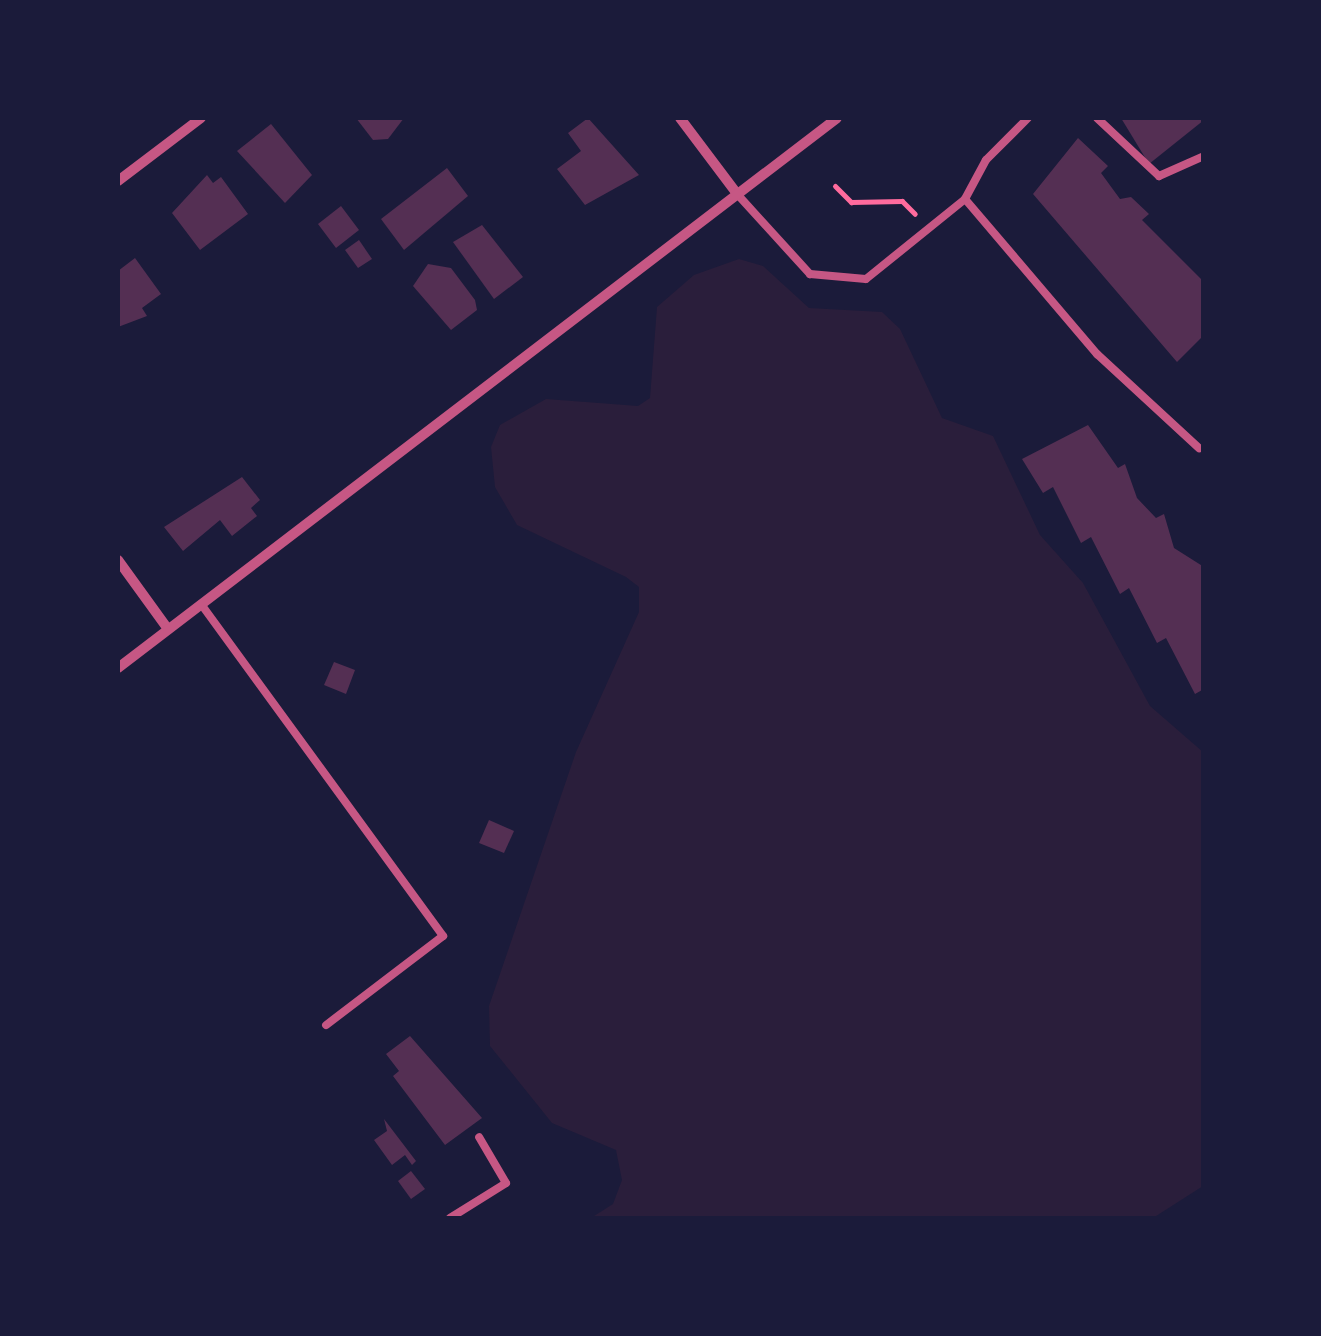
<!DOCTYPE html>
<style>
body{margin:0}
#map{position:relative;width:1321px;height:1336px;overflow:hidden;background:#1b1b3a;font-family:Quicksand,sans-serif}
div>[style]{position:absolute}
.green>*{inset:0;background:#2a1e3b}
.building>*{inset:0;background:#542f53}
.path>*{height:5px;margin:-2.5px;padding:0 2.5px;transform-origin:2.5px;border-radius:2.5px;background:#ff6b9d}
.service>*{height:8px;margin:-4px;padding:0 4px;transform-origin:4px;border-radius:4px;background:#c65784}
.minor>*{height:10px;margin:-5px;padding:0 5px;transform-origin:5px;border-radius:5px;background:#c65784}
span{translate:-50% -50%;white-space:nowrap;text-align:center;line-height:1.15;-webkit-text-stroke:8px #1b1b3a;paint-order:stroke}
.frame{position:absolute;inset:0;border:120px solid #1b1b3a;pointer-events:none}
</style>
<div id="map">
<div class="green">
<div style="clip-path:polygon(739px 259px,763px 266px,809px 308px,882px 312px,900px 329px,942px 418px,993px 436px,1040px 535px,1083px 583px,1150px 706px,1203px 752px,1203px 1186px,1153px 1218px,591px 1218px,613px 1204px,622px 1180px,616px 1150px,552px 1123px,490px 1046px,489px 1006px,576px 752px,639px 612px,639px 587px,626px 577px,517px 525px,495px 487px,491px 447px,500px 425px,546px 399px,638px 406px,650px 398px,657px 307px,694px 275px)"></div>
</div>
<div class="building">
<div style="clip-path:polygon(356px 118px,404px 118px,388px 139px,373px 140px)"></div>
<div style="clip-path:polygon(588px 118px,639px 175px,585px 205px,557px 169px,581px 151px,568px 133px)"></div>
<div style="clip-path:polygon(1121px 118px,1204px 118px,1204px 120px,1149px 164px)"></div>
<div style="clip-path:polygon(271px 124px,312px 175px,285px 203px,237px 151px)"></div>
<div style="clip-path:polygon(1078px 138px,1108px 166px,1101px 173px,1120px 199px,1131px 197px,1149px 214px,1142px 220px,1204px 282px,1204px 335px,1177px 362px,1033px 194px)"></div>
<div style="clip-path:polygon(447px 168px,468px 196px,404px 250px,381px 219px)"></div>
<div style="clip-path:polygon(207px 175px,213px 183px,221px 177px,248px 214px,200px 250px,172px 213px)"></div>
<div style="clip-path:polygon(341px 206px,359px 230px,336px 248px,318px 224px)"></div>
<div style="clip-path:polygon(482px 225px,523px 277px,494px 299px,453px 242px)"></div>
<div style="clip-path:polygon(359px 240px,372px 259px,358px 268px,345px 250px)"></div>
<div style="clip-path:polygon(135px 258px,161px 294px,142px 308px,147px 316px,118px 327px,118px 271px)"></div>
<div style="clip-path:polygon(428px 264px,451px 268px,475px 300px,477px 310px,451px 330px,413px 286px)"></div>
<div style="clip-path:polygon(1088px 425px,1118px 468px,1125px 464px,1137px 498px,1156px 518px,1164px 514px,1174px 548px,1204px 567px,1204px 689px,1195px 694px,1166px 638px,1157px 643px,1129px 588px,1120px 594px,1091px 537px,1081px 543px,1053px 487px,1043px 493px,1022px 459px)"></div>
<div style="clip-path:polygon(242px 477px,260px 500px,251px 508px,257px 516px,232px 536px,220px 520px,183px 551px,164px 527px)"></div>
<div style="clip-path:polygon(334px 662px,355px 670px,346px 694px,324px 685px)"></div>
<div style="clip-path:polygon(489px 820px,514px 831px,504px 853px,479px 843px)"></div>
<div style="clip-path:polygon(410px 1036px,482px 1118px,445px 1145px,393px 1076px,399px 1071px,386px 1054px)"></div>
<div style="clip-path:polygon(384px 1119px,416px 1161px,412px 1165px,405px 1155px,392px 1165px,374px 1140px,387px 1131px)"></div>
<div style="clip-path:polygon(411px 1171px,425px 1189px,411px 1199px,398px 1181px)"></div>
</div>
<div class="path">
<div style="left:835px;top:186px;width:23px;rotate:45deg"></div>
<div style="left:851px;top:202px;width:51px;rotate:-1.1deg"></div>
<div style="left:902px;top:201px;width:18px;rotate:45deg"></div>
</div>
<div class="service">
<div style="left:1097px;top:118px;width:85px;rotate:43.1deg"></div>
<div style="left:1159px;top:176px;width:49px;rotate:-24deg"></div>
<div style="left:738px;top:195px;width:107px;rotate:47.7deg"></div>
<div style="left:810px;top:274px;width:56px;rotate:5.1deg"></div>
<div style="left:866px;top:279px;width:127px;rotate:-38.9deg"></div>
<div style="left:965px;top:199px;width:44px;rotate:-61.7deg"></div>
<div style="left:986px;top:160px;width:59px;rotate:-45deg"></div>
<div style="left:965px;top:199px;width:204px;rotate:49.6deg"></div>
<div style="left:1097px;top:354px;width:139px;rotate:42.7deg"></div>
<div style="left:201px;top:604px;width:411px;rotate:53.9deg"></div>
<div style="left:443px;top:936px;width:147px;rotate:142.7deg"></div>
<div style="left:450px;top:1218px;width:66px;rotate:-32deg"></div>
<div style="left:506px;top:1183px;width:53px;rotate:-120.4deg"></div>
</div>
<div class="minor">
<div style="left:680px;top:118px;width:96px;rotate:53deg"></div>
<div style="left:118px;top:181px;width:104px;rotate:-37.2deg"></div>
<div style="left:118px;top:560px;width:85px;rotate:54.1deg"></div>
<div style="left:118px;top:668px;width:905px;rotate:-37.41deg"></div>
</div>
<div class="frame"></div>
</div>
